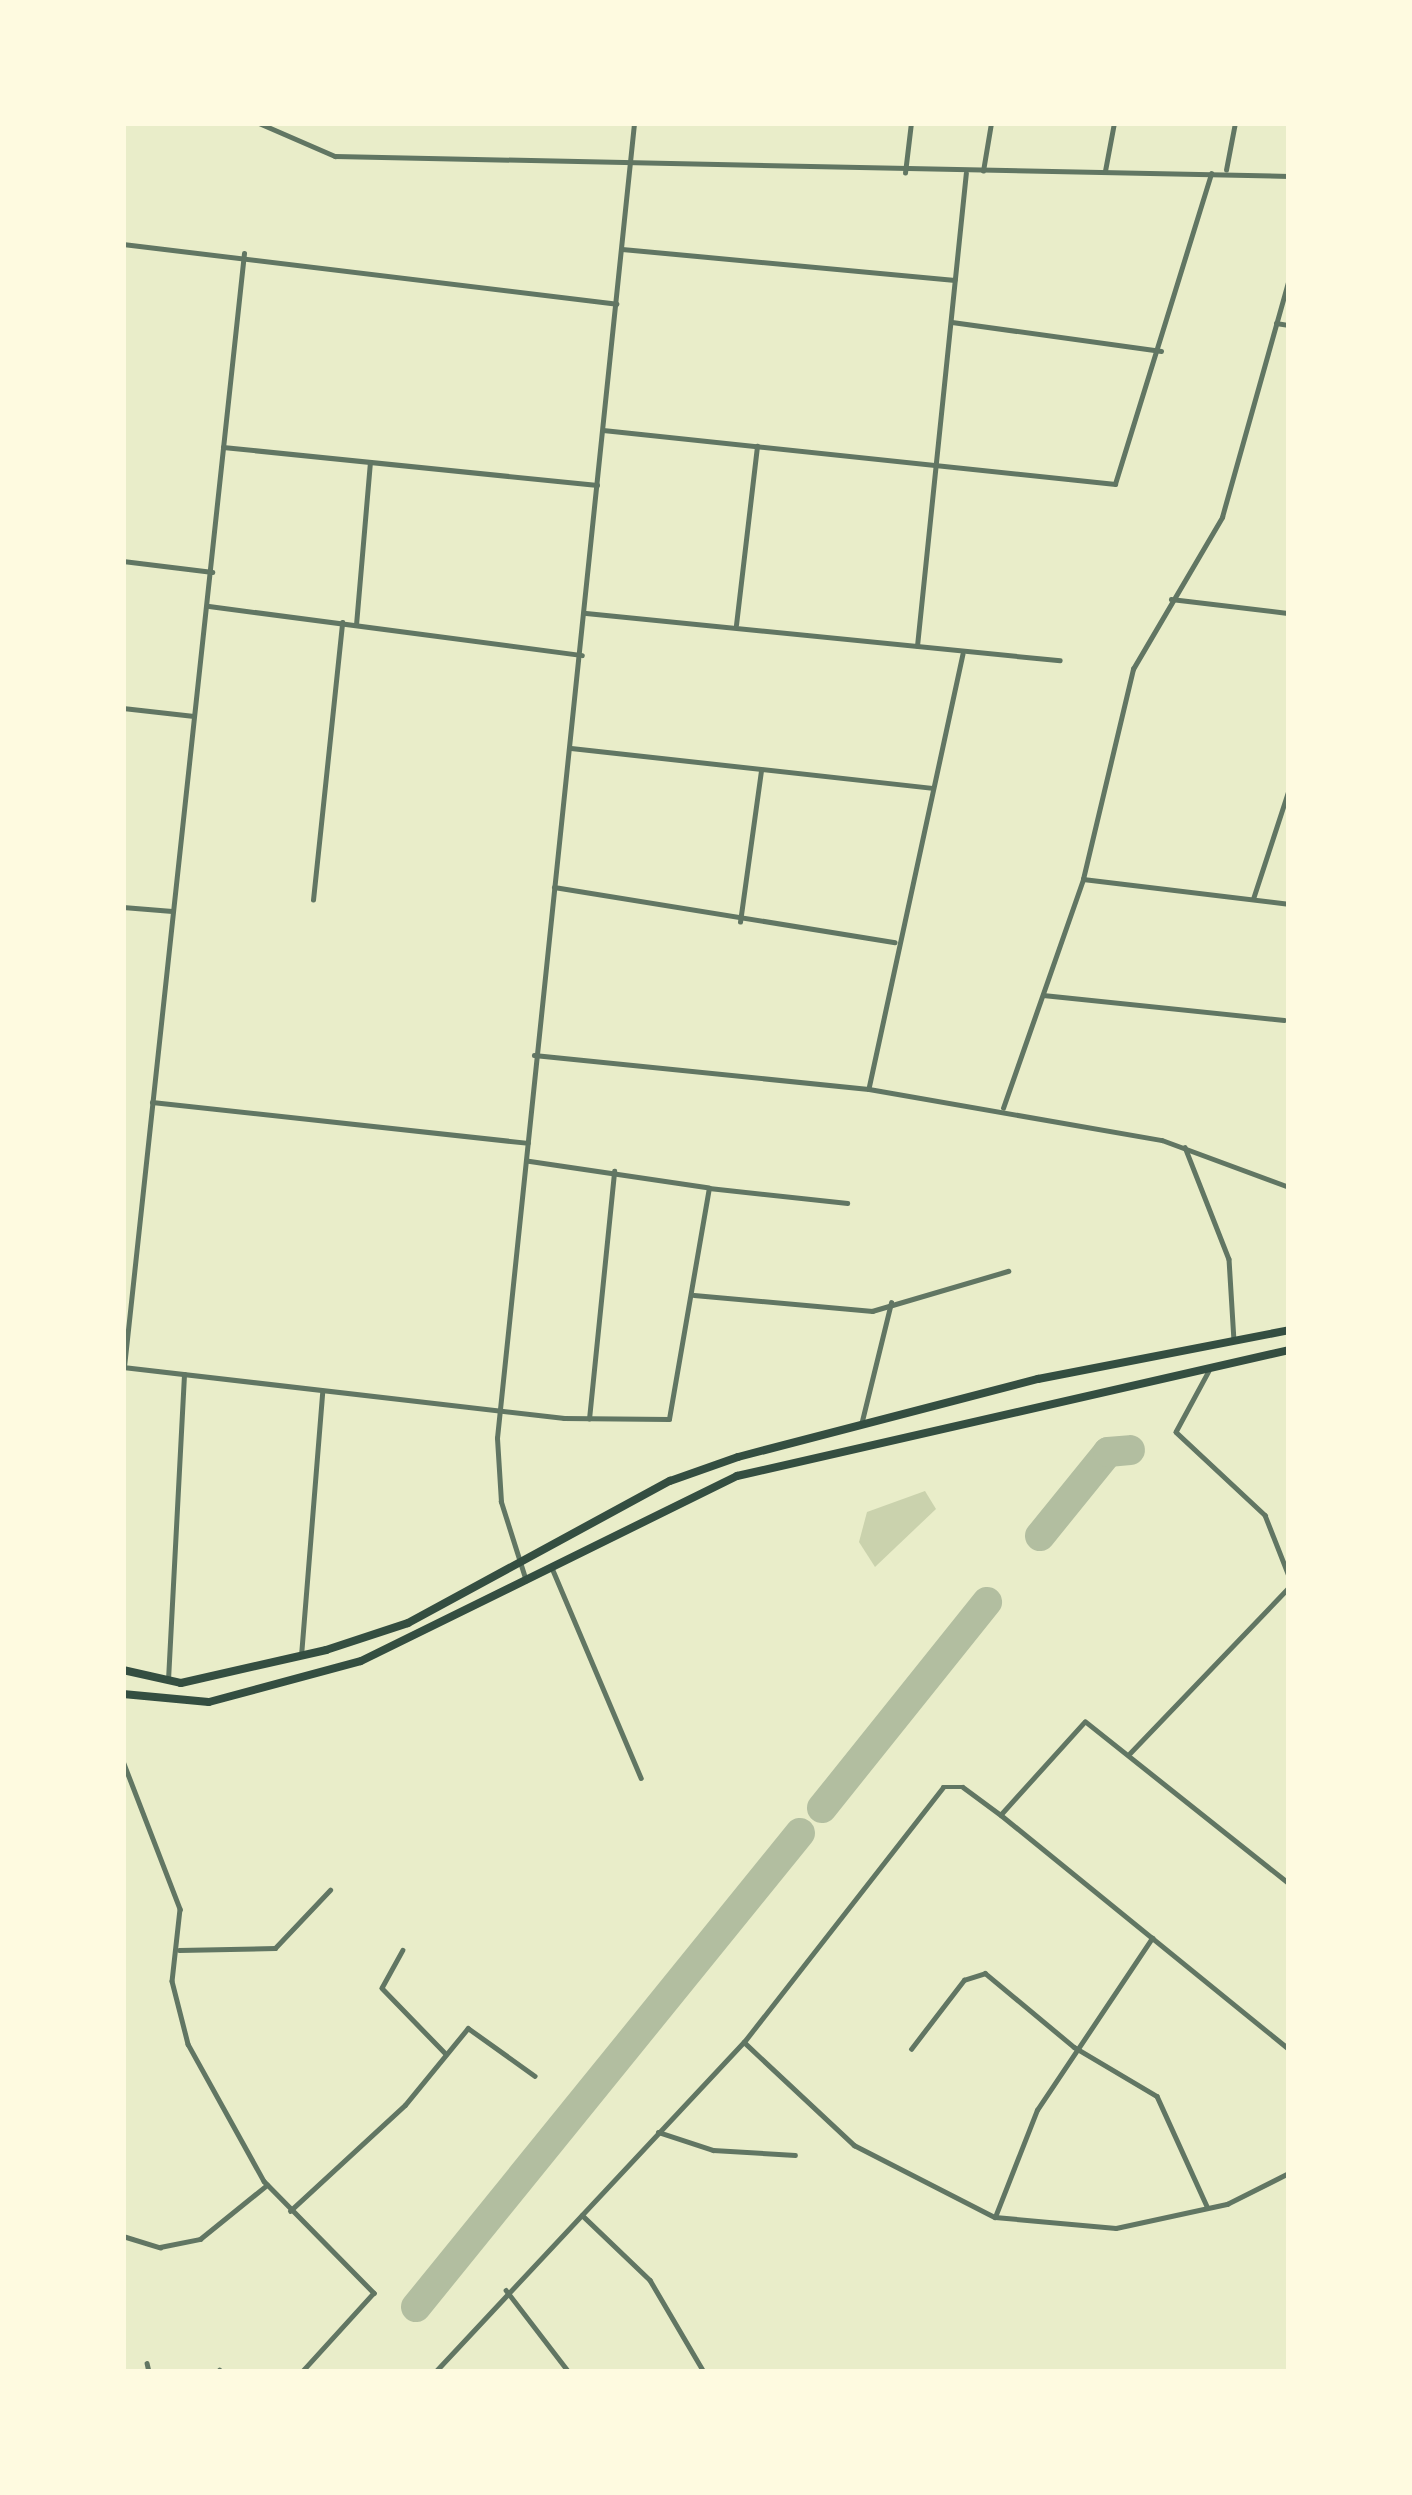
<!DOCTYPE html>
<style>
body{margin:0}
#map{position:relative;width:1412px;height:2495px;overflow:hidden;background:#e9edc9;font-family:"Zilla Slab",serif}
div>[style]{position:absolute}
.green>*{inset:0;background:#cad2ad}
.taxiway>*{height:30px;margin:-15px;padding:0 15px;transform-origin:15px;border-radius:15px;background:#b2bea0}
.minor>*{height:4.5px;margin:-2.25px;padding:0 2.25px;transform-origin:2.25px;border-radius:2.25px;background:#617663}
.secondary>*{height:8px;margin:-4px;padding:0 4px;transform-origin:4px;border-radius:4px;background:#344e41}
span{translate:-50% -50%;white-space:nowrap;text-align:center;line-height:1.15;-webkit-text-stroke:10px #fefae0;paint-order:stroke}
.frame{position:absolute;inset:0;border:126px solid #fefae0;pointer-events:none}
</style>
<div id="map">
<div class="green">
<div style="clip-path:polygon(925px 1491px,936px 1509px,875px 1567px,859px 1542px,867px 1512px)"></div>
</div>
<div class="taxiway">
<div style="left:1040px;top:1536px;width:108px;rotate:-51deg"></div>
<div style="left:1108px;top:1452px;width:22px;rotate:-5deg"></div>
<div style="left:822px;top:1808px;width:264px;rotate:-51.3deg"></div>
<div style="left:416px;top:2307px;width:610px;rotate:-50.99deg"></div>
</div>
<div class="minor">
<div style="left:259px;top:123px;width:83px;rotate:23.5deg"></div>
<div style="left:335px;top:156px;width:954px;rotate:1.2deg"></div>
<div style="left:1226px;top:170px;width:48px;rotate:-79.2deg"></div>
<div style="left:983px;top:171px;width:49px;rotate:-80.5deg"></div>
<div style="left:1105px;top:171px;width:49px;rotate:-79.4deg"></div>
<div style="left:905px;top:173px;width:50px;rotate:-83.2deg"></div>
<div style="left:123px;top:244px;width:497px;rotate:6.9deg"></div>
<div style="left:622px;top:249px;width:334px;rotate:5.3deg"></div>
<div style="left:952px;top:322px;width:211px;rotate:7.9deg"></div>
<div style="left:1276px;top:323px;width:13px;rotate:9deg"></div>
<div style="left:603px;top:430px;width:515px;rotate:6.02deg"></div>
<div style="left:1115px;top:484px;width:325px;rotate:-72.8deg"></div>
<div style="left:223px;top:447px;width:376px;rotate:5.8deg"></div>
<div style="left:123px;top:561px;width:90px;rotate:7deg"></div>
<div style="left:1171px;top:599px;width:119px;rotate:6.8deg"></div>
<div style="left:209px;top:606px;width:376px;rotate:7.5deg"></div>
<div style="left:586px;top:613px;width:476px;rotate:5.7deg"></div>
<div style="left:356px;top:625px;width:163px;rotate:-85.1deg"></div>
<div style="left:736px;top:625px;width:180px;rotate:-83.3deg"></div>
<div style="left:917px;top:646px;width:475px;rotate:-84.1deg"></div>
<div style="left:963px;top:654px;width:445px;rotate:102.2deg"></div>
<div style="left:869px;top:1089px;width:297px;rotate:9.9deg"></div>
<div style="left:1162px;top:1140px;width:135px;rotate:20.3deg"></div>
<div style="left:123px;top:708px;width:71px;rotate:6.4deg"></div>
<div style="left:571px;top:748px;width:363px;rotate:6.3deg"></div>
<div style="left:1083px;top:879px;width:208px;rotate:6.9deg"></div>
<div style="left:554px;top:887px;width:345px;rotate:9.2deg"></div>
<div style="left:1253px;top:899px;width:113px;rotate:-71.9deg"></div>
<div style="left:313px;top:900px;width:279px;rotate:-84deg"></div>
<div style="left:123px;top:907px;width:49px;rotate:4.7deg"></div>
<div style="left:740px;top:922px;width:153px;rotate:-82.1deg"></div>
<div style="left:1043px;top:995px;width:242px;rotate:5.9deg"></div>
<div style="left:534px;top:1055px;width:336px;rotate:5.8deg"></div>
<div style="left:152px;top:1102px;width:378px;rotate:6.2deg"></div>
<div style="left:1003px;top:1108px;width:243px;rotate:-70.7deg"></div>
<div style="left:1083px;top:879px;width:216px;rotate:-76.6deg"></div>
<div style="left:1133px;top:669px;width:176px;rotate:-59.6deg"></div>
<div style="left:1222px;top:517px;width:248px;rotate:-74.3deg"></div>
<div style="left:1185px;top:1147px;width:120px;rotate:68.6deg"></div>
<div style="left:1229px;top:1259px;width:82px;rotate:86.5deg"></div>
<div style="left:709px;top:1188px;width:139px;rotate:6.2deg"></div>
<div style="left:694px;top:1295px;width:179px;rotate:5.1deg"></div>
<div style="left:872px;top:1311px;width:142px;rotate:-16.4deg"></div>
<div style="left:123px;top:1367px;width:444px;rotate:6.6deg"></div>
<div style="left:564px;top:1418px;width:105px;rotate:0.5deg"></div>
<div style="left:669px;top:1419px;width:234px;rotate:-80.2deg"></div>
<div style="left:709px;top:1188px;width:184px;rotate:-171.6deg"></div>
<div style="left:124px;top:1367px;width:1120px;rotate:-83.85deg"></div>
<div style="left:1209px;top:1371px;width:69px;rotate:118.4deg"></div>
<div style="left:1176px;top:1432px;width:122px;rotate:43deg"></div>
<div style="left:1265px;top:1515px;width:66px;rotate:68.5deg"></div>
<div style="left:589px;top:1419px;width:249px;rotate:-84.2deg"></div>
<div style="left:861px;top:1425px;width:126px;rotate:-76.2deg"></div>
<div style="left:552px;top:1568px;width:228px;rotate:67deg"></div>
<div style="left:526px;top:1581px;width:83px;rotate:-107.6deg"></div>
<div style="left:501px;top:1502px;width:64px;rotate:-93.6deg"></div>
<div style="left:497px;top:1438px;width:1322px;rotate:-84.05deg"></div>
<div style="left:301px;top:1656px;width:264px;rotate:-85.4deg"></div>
<div style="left:168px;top:1680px;width:306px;rotate:-87deg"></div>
<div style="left:1130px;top:1753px;width:230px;rotate:-46.2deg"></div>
<div style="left:123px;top:1761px;width:159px;rotate:68.9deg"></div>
<div style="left:180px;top:1909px;width:72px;rotate:96.3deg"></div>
<div style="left:172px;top:1981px;width:65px;rotate:75.7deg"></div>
<div style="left:188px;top:2044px;width:157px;rotate:61deg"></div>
<div style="left:264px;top:2181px;width:157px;rotate:45.5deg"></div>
<div style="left:374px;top:2293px;width:107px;rotate:132.3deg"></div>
<div style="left:1289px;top:1884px;width:260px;rotate:-141.5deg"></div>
<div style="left:1085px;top:1722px;width:125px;rotate:132.1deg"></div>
<div style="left:1001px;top:1815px;width:371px;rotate:39.1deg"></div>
<div style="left:179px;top:1950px;width:96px;rotate:-1.2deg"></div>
<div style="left:275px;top:1948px;width:80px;rotate:-46.5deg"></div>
<div style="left:403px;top:1950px;width:43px;rotate:118.9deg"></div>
<div style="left:382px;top:1988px;width:92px;rotate:45.9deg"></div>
<div style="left:744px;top:2042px;width:151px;rotate:43.1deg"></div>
<div style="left:854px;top:2145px;width:158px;rotate:27.1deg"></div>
<div style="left:995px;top:2217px;width:121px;rotate:5.2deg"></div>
<div style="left:1116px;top:2228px;width:114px;rotate:-12.2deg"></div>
<div style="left:1227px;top:2204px;width:69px;rotate:-26.6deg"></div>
<div style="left:911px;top:2049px;width:87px;rotate:-52.5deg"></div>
<div style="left:964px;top:1980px;width:22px;rotate:-18deg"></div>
<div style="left:985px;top:1973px;width:116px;rotate:39.7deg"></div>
<div style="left:1074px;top:2047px;width:96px;rotate:30.6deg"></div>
<div style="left:1157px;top:2096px;width:121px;rotate:65.6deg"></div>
<div style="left:658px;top:2132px;width:58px;rotate:18.1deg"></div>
<div style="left:713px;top:2150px;width:82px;rotate:3.5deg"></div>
<div style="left:290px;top:2211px;width:156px;rotate:-42.7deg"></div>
<div style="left:405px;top:2105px;width:99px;rotate:-50.7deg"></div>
<div style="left:468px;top:2028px;width:82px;rotate:35.6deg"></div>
<div style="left:582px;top:2215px;width:94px;rotate:43.7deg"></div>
<div style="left:650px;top:2280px;width:107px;rotate:59.6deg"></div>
<div style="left:995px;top:2217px;width:115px;rotate:-68.6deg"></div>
<div style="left:1037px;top:2110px;width:207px;rotate:-56.2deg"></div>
<div style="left:123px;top:2236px;width:39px;rotate:17deg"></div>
<div style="left:160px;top:2247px;width:41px;rotate:-11.3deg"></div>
<div style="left:200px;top:2239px;width:86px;rotate:-38.9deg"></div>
<div style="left:506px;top:2290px;width:103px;rotate:52.5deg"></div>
<div style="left:147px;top:2363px;width:9px;rotate:77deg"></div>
<div style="left:217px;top:2372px;width:3px;rotate:-45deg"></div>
<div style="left:435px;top:2372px;width:452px;rotate:-46.9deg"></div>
<div style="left:744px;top:2042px;width:323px;rotate:-52deg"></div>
<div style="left:943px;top:1787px;width:20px"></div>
<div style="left:963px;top:1787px;width:47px;rotate:36.4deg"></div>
</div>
<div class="secondary">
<div style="left:123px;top:1670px;width:59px;rotate:12.6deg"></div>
<div style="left:181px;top:1683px;width:149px;rotate:-12.8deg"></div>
<div style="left:326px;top:1650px;width:86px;rotate:-18.2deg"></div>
<div style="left:408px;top:1623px;width:298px;rotate:-28.5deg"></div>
<div style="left:670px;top:1481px;width:72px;rotate:-19.4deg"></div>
<div style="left:738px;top:1457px;width:310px;rotate:-14.6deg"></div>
<div style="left:1038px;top:1379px;width:256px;rotate:-11deg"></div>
<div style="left:123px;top:1694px;width:86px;rotate:5.3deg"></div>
<div style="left:209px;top:1702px;width:157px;rotate:-15.1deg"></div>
<div style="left:361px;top:1661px;width:419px;rotate:-26.2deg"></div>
<div style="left:737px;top:1476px;width:566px;rotate:-12.86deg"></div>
</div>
<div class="frame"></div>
</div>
